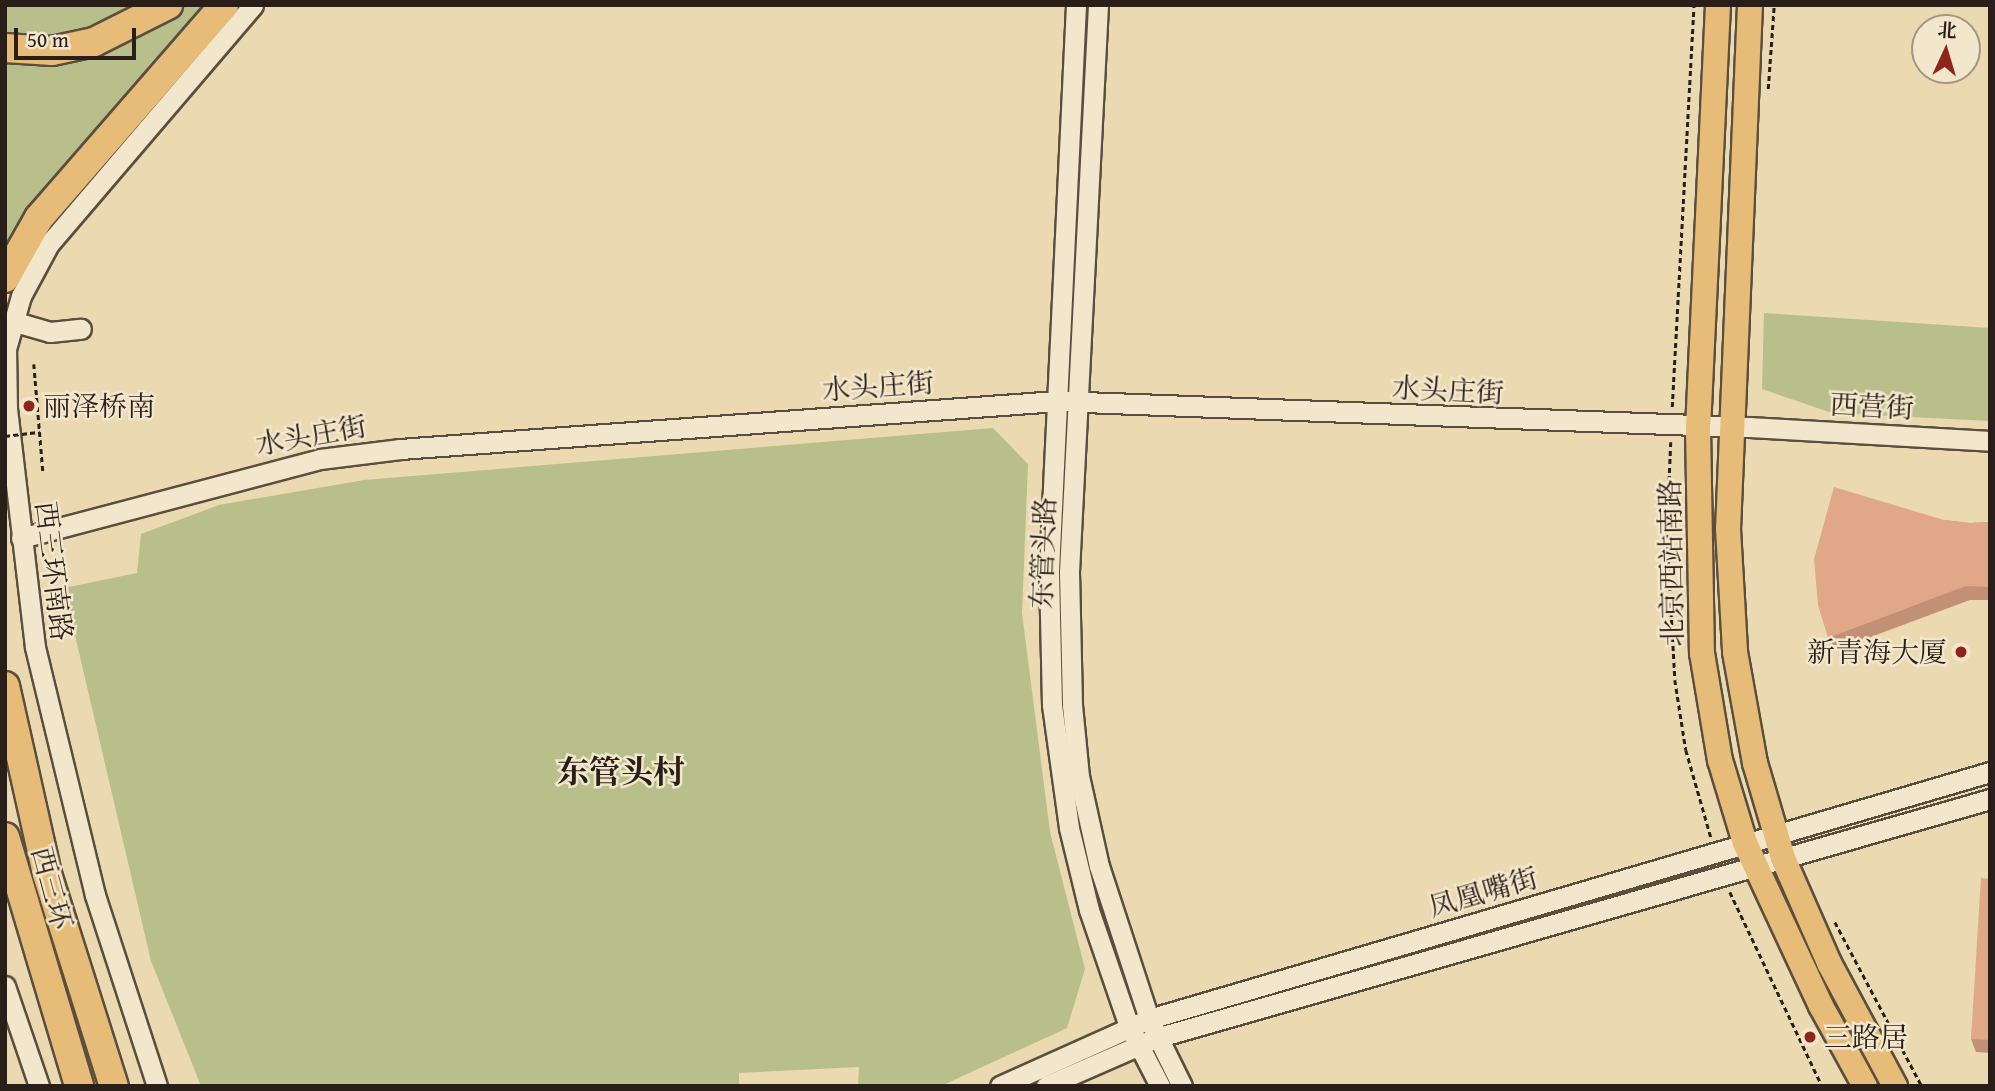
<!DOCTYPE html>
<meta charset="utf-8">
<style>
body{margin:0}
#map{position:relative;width:1995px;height:1091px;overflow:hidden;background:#ebd9b1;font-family:"Gentium Book Plus","Noto Serif SC",serif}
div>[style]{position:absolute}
.green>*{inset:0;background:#b8bf8a}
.path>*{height:2.5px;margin-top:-1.25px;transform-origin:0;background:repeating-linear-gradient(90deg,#291f18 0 5px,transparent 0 8.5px)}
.roads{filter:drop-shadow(2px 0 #5a4e3e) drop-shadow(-2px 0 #5a4e3e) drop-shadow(0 2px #5a4e3e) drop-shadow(0 -2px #5a4e3e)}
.minor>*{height:19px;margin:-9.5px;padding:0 9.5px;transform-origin:9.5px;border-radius:9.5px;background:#f2e6cc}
.major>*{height:24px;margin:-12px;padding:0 12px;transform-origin:12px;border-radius:12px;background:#e6bc78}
.highway>*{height:28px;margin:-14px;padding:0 14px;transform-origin:14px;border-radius:14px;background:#e6bc78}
.path-bridge>*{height:2.5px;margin-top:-1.25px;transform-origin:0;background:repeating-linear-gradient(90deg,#291f18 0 5px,transparent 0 8.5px)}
.wall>*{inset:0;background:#c19076}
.building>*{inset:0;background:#e0a889}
.dots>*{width:19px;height:19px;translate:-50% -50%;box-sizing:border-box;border:4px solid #f2e6cc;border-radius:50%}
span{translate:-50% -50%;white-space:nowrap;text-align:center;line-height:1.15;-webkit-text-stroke:5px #f2e6cc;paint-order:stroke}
.street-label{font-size:28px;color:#291f18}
.poi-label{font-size:28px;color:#291f18}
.left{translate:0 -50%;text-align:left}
.right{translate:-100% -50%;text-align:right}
.quarter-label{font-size:32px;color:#291f18;font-weight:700}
.frame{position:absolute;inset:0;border:7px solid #291f18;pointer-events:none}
.north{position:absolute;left:1911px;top:14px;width:70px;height:70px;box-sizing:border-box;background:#f2e6cc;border:2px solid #a29684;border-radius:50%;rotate:4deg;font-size:19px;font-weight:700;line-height:28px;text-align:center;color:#291f18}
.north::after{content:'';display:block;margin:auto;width:24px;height:32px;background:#8f2418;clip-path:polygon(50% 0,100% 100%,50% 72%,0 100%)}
.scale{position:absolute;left:14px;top:28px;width:122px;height:32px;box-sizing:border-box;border:4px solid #291f18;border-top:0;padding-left:9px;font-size:21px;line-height:24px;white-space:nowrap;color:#291f18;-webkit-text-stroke:5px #f2e6cc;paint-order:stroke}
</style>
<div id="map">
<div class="green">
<div style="clip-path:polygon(5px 5px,215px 5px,5px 253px)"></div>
<div style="clip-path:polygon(1764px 313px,1990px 328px,1990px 421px,1832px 413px,1762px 389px)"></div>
<div style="clip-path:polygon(993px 428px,1028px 464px,1022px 613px,1050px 832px,1085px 969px,1067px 1028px,941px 1086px,858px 1086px,859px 1067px,739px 1073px,739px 1086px,201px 1086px,151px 961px,64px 588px,137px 573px,141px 534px,219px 505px,364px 480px)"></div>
</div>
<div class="path">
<div style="left:1768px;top:89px;width:84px;rotate:-85.9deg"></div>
<div style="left:34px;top:364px;width:108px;rotate:85.2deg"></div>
<div style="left:1672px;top:407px;width:403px;rotate:-86.9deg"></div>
<div style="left:1671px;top:442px;width:93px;rotate:92.5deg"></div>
<div style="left:1667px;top:535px;width:145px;rotate:86.8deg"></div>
<div style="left:1675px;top:680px;width:71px;rotate:81.1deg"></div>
<div style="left:1686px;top:750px;width:91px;rotate:74deg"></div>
<div style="left:1730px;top:892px;width:215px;rotate:64.6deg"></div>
<div style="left:1835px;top:922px;width:186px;rotate:62.1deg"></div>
</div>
<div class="roads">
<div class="minor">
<div style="left:1076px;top:5px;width:568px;rotate:92.73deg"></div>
<div style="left:1049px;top:572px;width:133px;rotate:88.7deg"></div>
<div style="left:1052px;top:705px;width:124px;rotate:82.1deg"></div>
<div style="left:1069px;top:828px;width:84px;rotate:76.3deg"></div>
<div style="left:1089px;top:910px;width:123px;rotate:71deg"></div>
<div style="left:1129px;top:1026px;width:68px;rotate:62.7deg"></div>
<div style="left:1098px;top:5px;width:568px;rotate:92.93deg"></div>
<div style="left:1069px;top:572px;width:133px;rotate:88.7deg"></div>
<div style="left:1072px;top:705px;width:71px;rotate:84.4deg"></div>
<div style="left:1079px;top:776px;width:92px;rotate:77.5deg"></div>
<div style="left:1099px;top:866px;width:161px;rotate:71.9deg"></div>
<div style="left:1149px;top:1019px;width:75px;rotate:63.8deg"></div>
<div style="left:12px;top:321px;width:40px;rotate:16deg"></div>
<div style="left:50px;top:332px;width:31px;rotate:-6deg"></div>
<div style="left:21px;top:538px;width:309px;rotate:-14.8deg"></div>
<div style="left:320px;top:459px;width:81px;rotate:-7.1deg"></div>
<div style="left:400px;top:449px;width:658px;rotate:-4.18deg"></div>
<div style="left:1056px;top:401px;width:694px;rotate:2.15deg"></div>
<div style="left:1750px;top:427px;width:240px;rotate:3.3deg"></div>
<div style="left:5px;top:986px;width:106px;rotate:71.2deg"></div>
<div style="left:157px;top:1086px;width:201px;rotate:-108deg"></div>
<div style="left:95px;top:895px;width:255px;rotate:-103.6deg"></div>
<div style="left:35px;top:647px;width:239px;rotate:-96.7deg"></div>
<div style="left:7px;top:410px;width:61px;rotate:-90.9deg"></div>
<div style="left:6px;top:349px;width:55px;rotate:-74.2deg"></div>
<div style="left:21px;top:296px;width:59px;rotate:-61.7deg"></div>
<div style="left:49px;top:244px;width:314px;rotate:-49.5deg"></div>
<div style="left:1000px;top:1086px;width:163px;rotate:-24.2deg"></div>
<div style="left:1149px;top:1019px;width:877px;rotate:-16.37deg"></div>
<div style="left:1046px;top:1086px;width:120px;rotate:-23.6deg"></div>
<div style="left:1156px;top:1038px;width:868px;rotate:-15.99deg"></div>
</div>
<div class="major">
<div style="left:1718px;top:5px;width:422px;rotate:92.7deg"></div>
<div style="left:1698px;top:427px;width:226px;rotate:89deg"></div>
<div style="left:1702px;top:653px;width:109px;rotate:80.5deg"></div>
<div style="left:1720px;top:760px;width:87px;rotate:73.2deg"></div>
<div style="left:1745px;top:843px;width:180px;rotate:65deg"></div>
<div style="left:1821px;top:1006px;width:91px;rotate:61.2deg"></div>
<div style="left:1750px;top:5px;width:524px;rotate:92.4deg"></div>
<div style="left:1728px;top:529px;width:123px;rotate:86.7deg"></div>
<div style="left:1735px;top:652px;width:113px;rotate:79.8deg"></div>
<div style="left:1755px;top:763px;width:99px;rotate:73.6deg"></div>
<div style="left:1783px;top:858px;width:115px;rotate:66.3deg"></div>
<div style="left:1829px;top:963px;width:140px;rotate:61.8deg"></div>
</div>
<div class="highway">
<div style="left:5px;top:48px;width:47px;rotate:3.7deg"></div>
<div style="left:52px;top:51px;width:43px;rotate:-12.1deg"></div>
<div style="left:94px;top:42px;width:83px;rotate:-26.6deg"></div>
<div style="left:5px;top:278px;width:69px;rotate:-60.5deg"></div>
<div style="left:39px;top:218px;width:282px;rotate:-49deg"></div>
<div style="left:5px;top:686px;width:193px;rotate:77.4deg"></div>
<div style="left:47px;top:874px;width:222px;rotate:72.5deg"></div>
<div style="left:5px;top:837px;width:260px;rotate:73.4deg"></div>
</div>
</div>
<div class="path-bridge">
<div style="left:5px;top:436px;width:35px;rotate:-7deg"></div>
</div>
<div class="wall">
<div style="clip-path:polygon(1944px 520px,1970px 523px,1990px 522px,1990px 600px,1970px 600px,1833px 651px,1828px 638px)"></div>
<div style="clip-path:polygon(1990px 879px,1990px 1053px,1976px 1052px,1971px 1039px)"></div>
</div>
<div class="building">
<div style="clip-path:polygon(1834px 487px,1944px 520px,1970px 523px,1990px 522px,1990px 587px,1966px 586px,1828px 638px,1818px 605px,1814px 559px)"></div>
<div style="clip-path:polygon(1981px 878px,1990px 879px,1990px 1040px,1971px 1039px)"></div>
</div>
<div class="dots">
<div style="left:29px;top:406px;background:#8f2418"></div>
<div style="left:1961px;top:652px;background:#8f2418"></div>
<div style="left:1810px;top:1037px;background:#8f2418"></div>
</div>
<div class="street-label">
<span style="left:878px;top:386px;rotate:-4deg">水头庄街</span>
<span style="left:1448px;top:390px;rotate:3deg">水头庄街</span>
<span style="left:1872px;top:406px;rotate:3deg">西营街</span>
<span style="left:311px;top:435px;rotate:-10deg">水头庄街</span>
<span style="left:1043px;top:553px;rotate:-88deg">东管头路</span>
<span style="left:1671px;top:563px;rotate:-91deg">北京西站南路</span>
<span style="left:54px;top:571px;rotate:83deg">西三环南路</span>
<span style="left:52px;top:888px;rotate:75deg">西三环</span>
<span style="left:1483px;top:892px;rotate:-16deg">凤凰嘴街</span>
</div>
<div class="poi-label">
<span class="left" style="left:43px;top:406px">丽泽桥南</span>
<span class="right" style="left:1947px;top:652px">新青海大厦</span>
<span class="left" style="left:1824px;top:1037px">三路居</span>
</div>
<div class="quarter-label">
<span style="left:621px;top:772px">东管头村</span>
</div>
<div class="frame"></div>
<div class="north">北</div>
<div class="scale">50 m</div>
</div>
